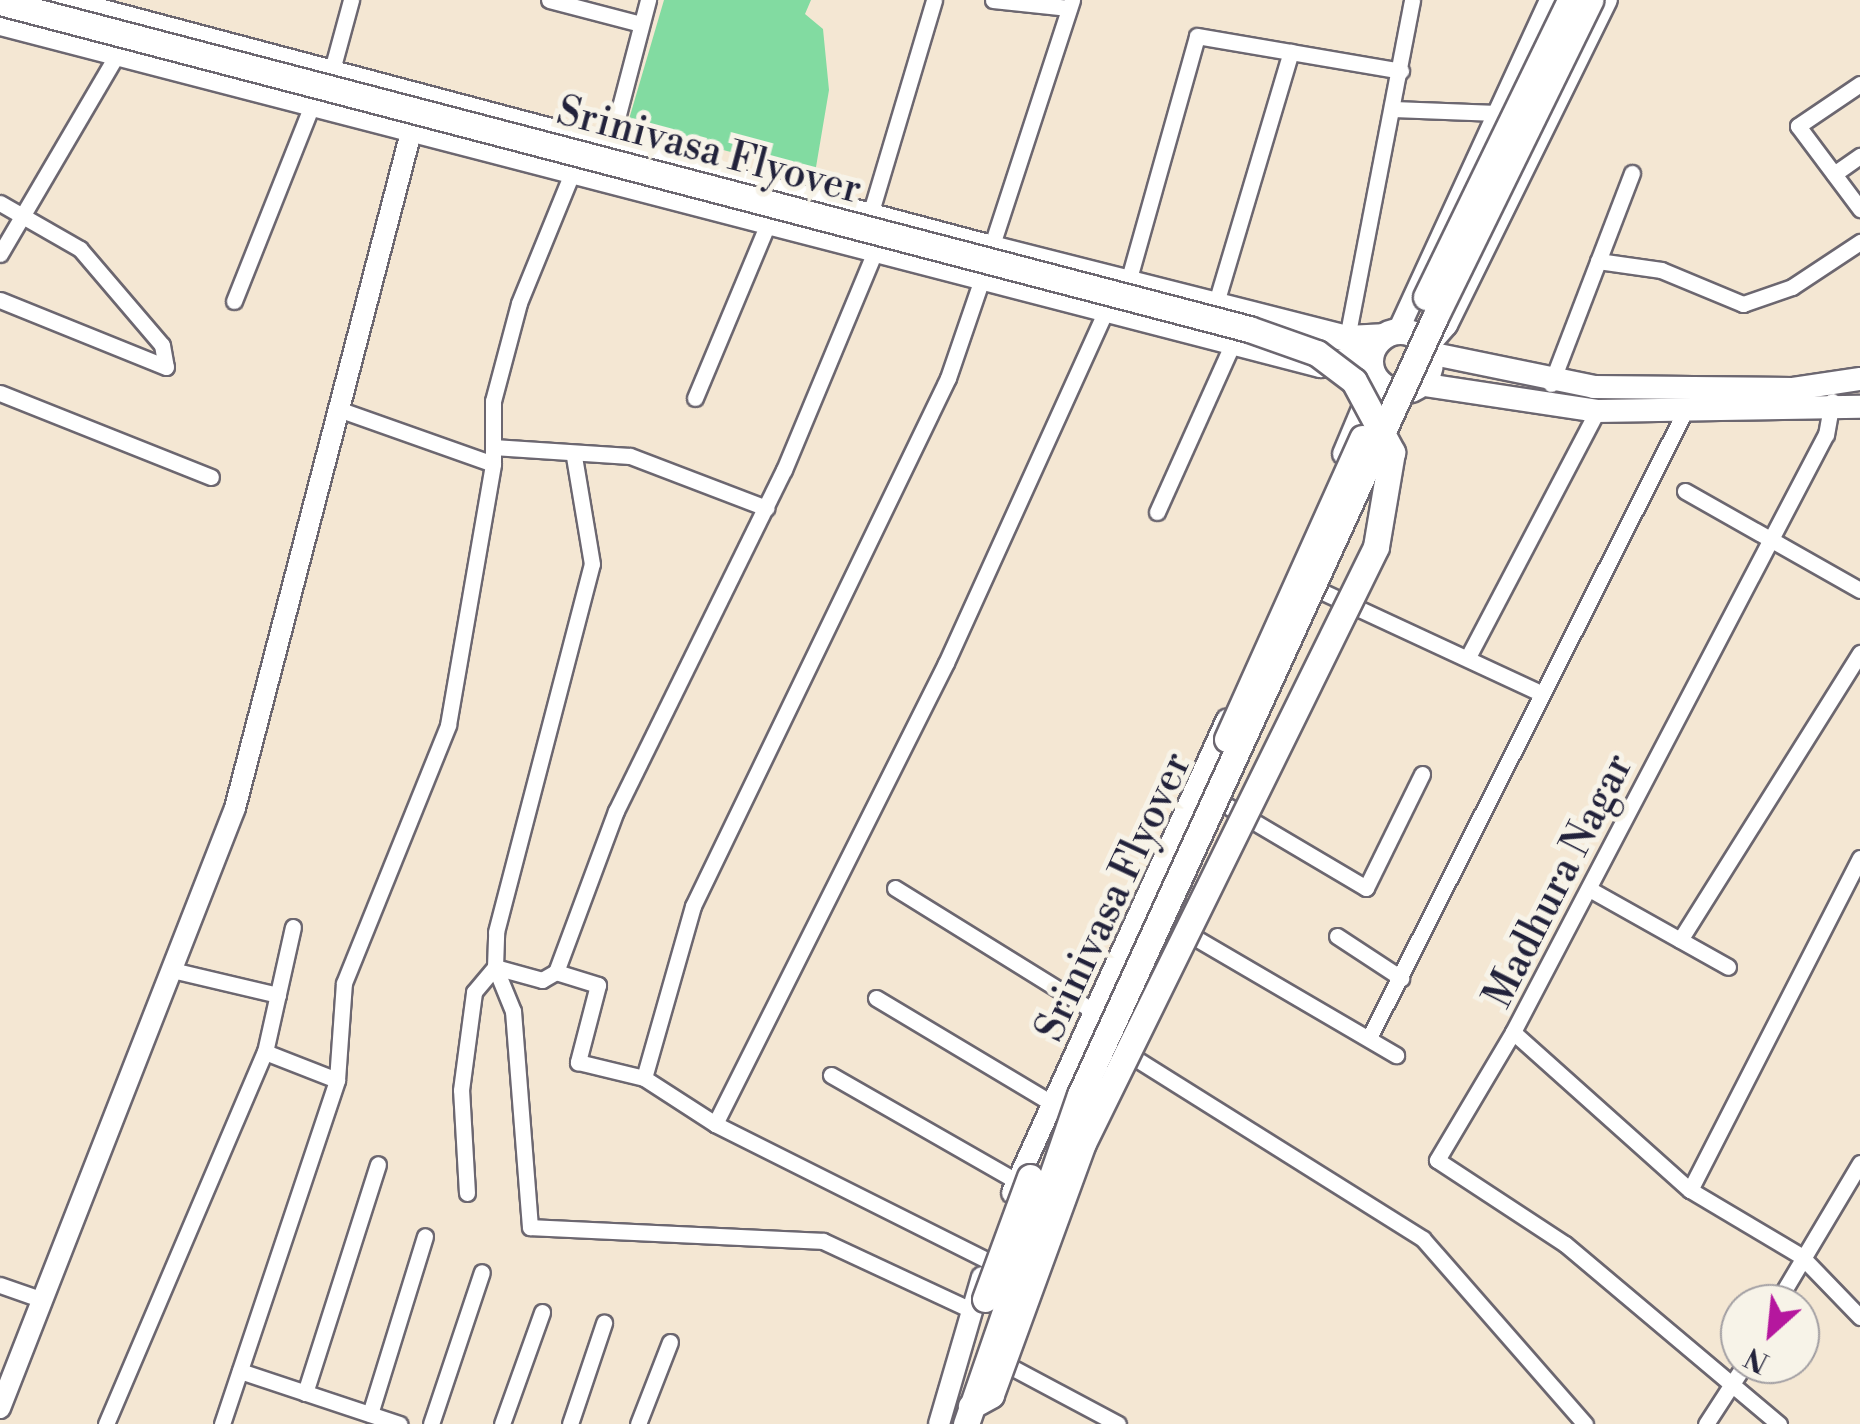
<!DOCTYPE html>
<style>
body{margin:0}
#map{position:relative;width:1860px;height:1424px;overflow:hidden;background:#f4e7d3;font-family:"Libre Bodoni",serif}
div>[style]{position:absolute}
.green>*{inset:0;background:#82dba1}
.roads{filter:drop-shadow(2px 0 #6c6770) drop-shadow(-2px 0 #6c6770) drop-shadow(0 2px #6c6770) drop-shadow(0 -2px #6c6770)}
.minor>*{height:15px;margin:-7.5px;padding:0 7.5px;transform-origin:7.5px;border-radius:7.5px;background:#fff}
.tertiary>*{height:20px;margin:-10px;padding:0 10px;transform-origin:10px;border-radius:10px;background:#fff}
.secondary>*{height:22px;margin:-11px;padding:0 11px;transform-origin:11px;border-radius:11px;background:#fff}
.primary>*{height:25px;margin:-12.5px;padding:0 12.5px;transform-origin:12.5px;border-radius:12.5px;background:#fff}
.primary>.ring{margin:-12.5px;padding:0;box-sizing:content-box;background:none;border:25px solid #fff;border-radius:50%}
.bridges{filter:drop-shadow(2px 0 #6c6770) drop-shadow(-2px 0 #6c6770) drop-shadow(0 2px #6c6770) drop-shadow(0 -2px #6c6770)}
.primary-bridge>*{height:25px;margin:-12.5px;padding:0 12.5px;transform-origin:12.5px;border-radius:12.5px;background:#fff}
span{translate:-50% -50%;white-space:nowrap;text-align:center;line-height:1.15;-webkit-text-stroke:10px #f7f3e8;paint-order:stroke}
.street-label{font-size:40px;color:#22223b}
.north{position:absolute;left:1720px;top:1284px;width:100px;height:100px;box-sizing:border-box;background:#f7f3e8;border:2px solid #a29fa3;border-radius:50%;rotate:207deg;font-size:28px;font-weight:700;line-height:40px;text-align:center;color:#22223b}
.north::after{content:'';display:block;margin:auto;width:35px;height:45px;background:#b5179e;clip-path:polygon(50% 0,100% 100%,50% 72%,0 100%)}
</style>
<div id="map">
<div class="green">
<div style="clip-path:polygon(664px 0,811px 0,805px 14px,823px 29px,829px 90px,815px 173px,627px 126px)"></div>
</div>
<div class="roads">
<div class="minor">
<div style="left:549px;top:0;width:95px;rotate:14.6deg"></div>
<div style="left:993px;top:0;width:76px;rotate:6deg"></div>
<div style="left:332px;top:70px;width:73px;rotate:-74.8deg"></div>
<div style="left:1860px;top:84px;width:75px;rotate:145.9deg"></div>
<div style="left:1798px;top:126px;width:104px;rotate:53.2deg"></div>
<div style="left:1394px;top:109px;width:102px;rotate:2.2deg"></div>
<div style="left:610px;top:145px;width:150px;rotate:-75.3deg"></div>
<div style="left:1834px;top:174px;width:32px;rotate:-35deg"></div>
<div style="left:0;top:203px;width:92px;rotate:29.9deg"></div>
<div style="left:80px;top:249px;width:126px;rotate:49.5deg"></div>
<div style="left:162px;top:345px;width:22px;rotate:80deg"></div>
<div style="left:870px;top:215px;width:224px;rotate:-73.4deg"></div>
<div style="left:991px;top:248px;width:261px;rotate:-71.9deg"></div>
<div style="left:0;top:254px;width:233px;rotate:-59.6deg"></div>
<div style="left:1598px;top:261px;width:64px;rotate:8.1deg"></div>
<div style="left:1661px;top:270px;width:89px;rotate:22.5deg"></div>
<div style="left:1743px;top:304px;width:52px;rotate:-19.1deg"></div>
<div style="left:1792px;top:287px;width:82px;rotate:-33.5deg"></div>
<div style="left:1128px;top:282px;width:255px;rotate:-74.3deg"></div>
<div style="left:1197px;top:36px;width:207px;rotate:9.7deg"></div>
<div style="left:0;top:300px;width:179px;rotate:22deg"></div>
<div style="left:234px;top:301px;width:211px;rotate:-68.3deg"></div>
<div style="left:1216px;top:303px;width:262px;rotate:-73.4deg"></div>
<div style="left:1347px;top:338px;width:344px;rotate:-79.1deg"></div>
<div style="left:1551px;top:384px;width:226px;rotate:-69deg"></div>
<div style="left:0;top:393px;width:227px;rotate:21.7deg"></div>
<div style="left:695px;top:398px;width:192px;rotate:-67.3deg"></div>
<div style="left:1832px;top:401px;width:34px;rotate:100deg"></div>
<div style="left:1826px;top:434px;width:675px;rotate:117.63deg"></div>
<div style="left:1513px;top:1032px;width:237px;rotate:41.8deg"></div>
<div style="left:1690px;top:1190px;width:129px;rotate:30.7deg"></div>
<div style="left:1801px;top:1256px;width:85px;rotate:46deg"></div>
<div style="left:338px;top:409px;width:164px;rotate:19.5deg"></div>
<div style="left:493px;top:447px;width:137px;rotate:3.8deg"></div>
<div style="left:630px;top:456px;width:146px;rotate:20.9deg"></div>
<div style="left:1685px;top:491px;width:201px;rotate:29.5deg"></div>
<div style="left:1157px;top:512px;width:188px;rotate:-65.8deg"></div>
<div style="left:1323px;top:592px;width:235px;rotate:24.9deg"></div>
<div style="left:1469px;top:655px;width:276px;rotate:-62.3deg"></div>
<div style="left:1224px;top:804px;width:165px;rotate:30.6deg"></div>
<div style="left:1366px;top:888px;width:127px;rotate:-63.8deg"></div>
<div style="left:895px;top:888px;width:233px;rotate:31.8deg"></div>
<div style="left:1591px;top:890px;width:157px;rotate:29.3deg"></div>
<div style="left:1170px;top:923px;width:262px;rotate:30.3deg"></div>
<div style="left:1337px;top:936px;width:77px;rotate:33.3deg"></div>
<div style="left:1680px;top:940px;width:339px;rotate:-57.9deg"></div>
<div style="left:495px;top:967px;width:49px;rotate:15.5deg"></div>
<div style="left:542px;top:980px;width:16px;rotate:-30deg"></div>
<div style="left:556px;top:972px;width:172px;rotate:-69.6deg"></div>
<div style="left:616px;top:811px;width:380px;rotate:-63.8deg"></div>
<div style="left:784px;top:470px;width:239px;rotate:-67.4deg"></div>
<div style="left:495px;top:967px;width:48px;rotate:67.8deg"></div>
<div style="left:513px;top:1011px;width:217px;rotate:85.5deg"></div>
<div style="left:530px;top:1227px;width:293px;rotate:2.7deg"></div>
<div style="left:823px;top:1241px;width:163px;rotate:25deg"></div>
<div style="left:172px;top:970px;width:109px;rotate:13.3deg"></div>
<div style="left:556px;top:972px;width:44px;rotate:17.2deg"></div>
<div style="left:598px;top:985px;width:80px;rotate:104.6deg"></div>
<div style="left:578px;top:1062px;width:68px;rotate:13.6deg"></div>
<div style="left:644px;top:1078px;width:85px;rotate:32.9deg"></div>
<div style="left:715px;top:1124px;width:304px;rotate:26.6deg"></div>
<div style="left:876px;top:998px;width:203px;rotate:30.9deg"></div>
<div style="left:1513px;top:1032px;width:149px;rotate:120.7deg"></div>
<div style="left:1437px;top:1160px;width:153px;rotate:33.3deg"></div>
<div style="left:1565px;top:1244px;width:280px;rotate:40.1deg"></div>
<div style="left:1369px;top:1038px;width:700px;rotate:-63.25deg"></div>
<div style="left:1122px;top:1050px;width:355px;rotate:32.1deg"></div>
<div style="left:1423px;top:1239px;width:246px;rotate:48.8deg"></div>
<div style="left:265px;top:1052px;width:77px;rotate:21.3deg"></div>
<div style="left:831px;top:1075px;width:213px;rotate:29.8deg"></div>
<div style="left:644px;top:1078px;width:179px;rotate:-74.1deg"></div>
<div style="left:693px;top:906px;width:586px;rotate:-64.22deg"></div>
<div style="left:948px;top:378px;width:108px;rotate:-71.1deg"></div>
<div style="left:715px;top:1124px;width:516px;rotate:-63.39deg"></div>
<div style="left:946px;top:663px;width:392px;rotate:-65.6deg"></div>
<div style="left:1690px;top:1190px;width:373px;rotate:-62.9deg"></div>
<div style="left:467px;top:1193px;width:103px;rotate:-93.3deg"></div>
<div style="left:461px;top:1090px;width:99px;rotate:-82.4deg"></div>
<div style="left:474px;top:992px;width:33px;rotate:-50deg"></div>
<div style="left:495px;top:967px;width:35px;rotate:-88deg"></div>
<div style="left:496px;top:932px;width:380px;rotate:-75.4deg"></div>
<div style="left:592px;top:564px;width:109px;rotate:-99.5deg"></div>
<div style="left:0;top:1285px;width:46px;rotate:19.2deg"></div>
<div style="left:1776px;top:1304px;width:164px;rotate:-59.2deg"></div>
<div style="left:996px;top:1359px;width:138px;rotate:28deg"></div>
<div style="left:240px;top:1371px;width:168px;rotate:18.4deg"></div>
<div style="left:305px;top:1393px;width:240px;rotate:-72.3deg"></div>
<div style="left:370px;top:1414px;width:186px;rotate:-72.8deg"></div>
<div style="left:106px;top:1424px;width:405px;rotate:-66.9deg"></div>
<div style="left:265px;top:1052px;width:128px;rotate:-77.4deg"></div>
<div style="left:222px;top:1424px;width:363px;rotate:-71.5deg"></div>
<div style="left:337px;top:1080px;width:97px;rotate:-85.9deg"></div>
<div style="left:344px;top:983px;width:278px;rotate:-68deg"></div>
<div style="left:448px;top:725px;width:265px;rotate:-80.2deg"></div>
<div style="left:493px;top:464px;width:63px;rotate:-90deg"></div>
<div style="left:493px;top:401px;width:101px;rotate:-75.1deg"></div>
<div style="left:519px;top:303px;width:140px;rotate:-67.8deg"></div>
<div style="left:431px;top:1424px;width:160px;rotate:-71.5deg"></div>
<div style="left:502px;top:1424px;width:119px;rotate:-70.3deg"></div>
<div style="left:570px;top:1424px;width:107px;rotate:-71.4deg"></div>
<div style="left:638px;top:1424px;width:88px;rotate:-68.7deg"></div>
<div style="left:1706px;top:1424px;width:72px;rotate:-57deg"></div>
</div>
<div class="tertiary">
<div style="left:1398px;top:331px;width:364px;rotate:-65.3deg"></div>
<div style="left:1427px;top:348px;width:30px;rotate:-49deg"></div>
<div style="left:1447px;top:325px;width:362px;rotate:-63.8deg"></div>
<div style="left:1343px;top:454px;width:82px;rotate:-67.2deg"></div>
<div style="left:1012px;top:1193px;width:520px;rotate:-65.6deg"></div>
<div style="left:0;top:1408px;width:644px;rotate:-68.61deg"></div>
<div style="left:235px;top:808px;width:714px;rotate:-75.4deg"></div>
<div style="left:939px;top:1424px;width:153px;rotate:-73.7deg"></div>
</div>
<div class="secondary">
<div style="left:1429px;top:353px;width:168px;rotate:11.6deg"></div>
<div style="left:1594px;top:387px;width:199px;rotate:0.6deg"></div>
<div style="left:1793px;top:389px;width:68px;rotate:-8.5deg"></div>
<div style="left:1419px;top:384px;width:180px;rotate:8.6deg"></div>
<div style="left:1597px;top:411px;width:263px;rotate:-0.9deg"></div>
</div>
<div class="primary">
<div style="left:57px;top:0;width:966px;rotate:14.87deg"></div>
<div style="left:991px;top:248px;width:367px;rotate:14.2deg"></div>
<div style="left:1347px;top:338px;width:35px;rotate:-3deg"></div>
<div style="left:0;top:22px;width:1364px;rotate:14.53deg"></div>
<div style="left:1320px;top:364px;width:50px;rotate:-6.8deg"></div>
<div class="ring" style="left:1370px;top:331px;width:35px;height:35px"></div>
</div>
</div>
<div class="bridges">
<div class="primary-bridge">
<div style="left:0;top:2px;width:1291px;rotate:14.67deg"></div>
<div style="left:1249px;top:329px;width:72px;rotate:19.4deg"></div>
<div style="left:1317px;top:353px;width:46px;rotate:37.1deg"></div>
<div style="left:1354px;top:381px;width:81px;rotate:61.8deg"></div>
<div style="left:1392px;top:452px;width:96px;rotate:99.6deg"></div>
<div style="left:1376px;top:547px;width:664px;rotate:116.18deg"></div>
<div style="left:1083px;top:1143px;width:268px;rotate:110.1deg"></div>
<div style="left:991px;top:1395px;width:23px;rotate:151deg"></div>
<div style="left:1426px;top:297px;width:330px;rotate:-64.1deg"></div>
<div style="left:1227px;top:739px;width:330px;rotate:-65.8deg"></div>
<div style="left:985px;top:1299px;width:130px;rotate:-69.8deg"></div>
<div style="left:966px;top:1424px;width:348px;rotate:-70.9deg"></div>
<div style="left:1080px;top:1095px;width:857px;rotate:-65.47deg"></div>
<div style="left:1436px;top:315px;width:351px;rotate:-63.9deg"></div>
</div>
</div>
<div class="street-label">
<span style="left:709px;top:151px;rotate:15deg">Srinivasa Flyover</span>
<span style="left:1559px;top:881px;rotate:-63deg">Madhura Nagar</span>
<span style="left:1114px;top:897px;rotate:-65deg">Srinivasa Flyover</span>
</div>
<div class="north">N</div>
</div>
